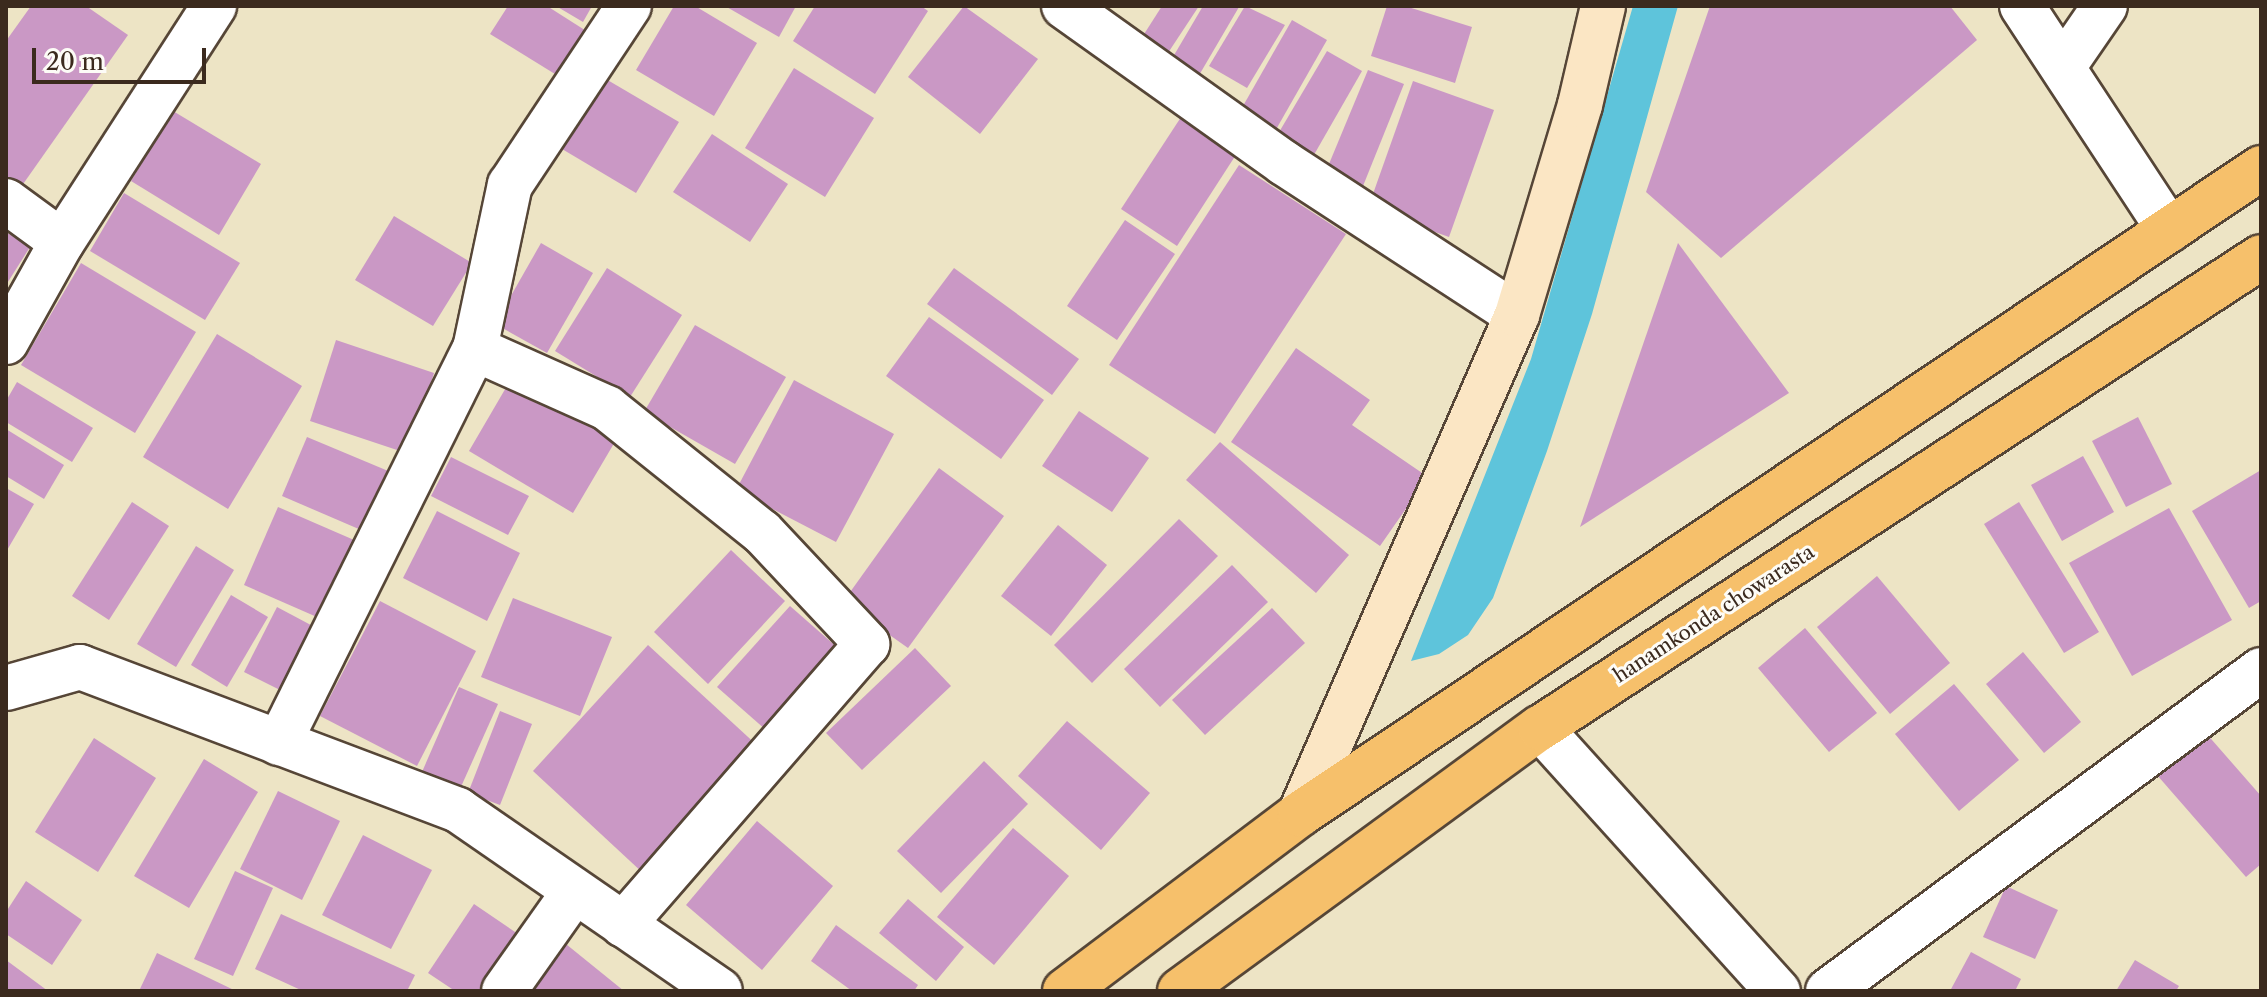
<!DOCTYPE html>
<style>
body{margin:0}
#map{position:relative;width:2267px;height:997px;overflow:hidden;background:#ede4c5;font-family:"Libre Caslon Text",serif}
div>[style]{position:absolute}
.water>*{inset:0;background:#5ec4db}
.building>*{inset:0;background:#ca98c5}
.roads{filter:drop-shadow(2px 0 #564637) drop-shadow(-2px 0 #564637) drop-shadow(0 2px #564637) drop-shadow(0 -2px #564637)}
.street>*{height:44px;margin:-22px;padding:0 22px;transform-origin:22px;border-radius:22px;background:#fff}
.secondary>*{height:44px;margin:-22px;padding:0 22px;transform-origin:22px;border-radius:22px;background:#fbe6c4}
.highway>*{height:44px;margin:-22px;padding:0 22px;transform-origin:22px;border-radius:22px;background:#f6c06b}
span{translate:-50% -50%;white-space:nowrap;text-align:center;line-height:1.15;-webkit-text-stroke:6px #fdfcf7;paint-order:stroke}
.street-label{font-size:20px;color:#3b2a1e}
.frame{position:absolute;inset:0;border:8px solid #3b2a1e;pointer-events:none}
.scale{position:absolute;left:32px;top:48px;width:174px;height:36px;box-sizing:border-box;border:4px solid #3b2a1e;border-top:0;padding-left:10px;font-size:24px;line-height:28px;white-space:nowrap;color:#3b2a1e;-webkit-text-stroke:6px #fdfcf7;paint-order:stroke}
</style>
<div id="map">
<div class="water">
<div style="clip-path:polygon(1633px 6px,1678px 6px,1592px 314px,1547px 451px,1493px 598px,1468px 635px,1439px 654px,1411px 661px,1531px 359px)"></div>
</div>
<div class="building">
<div style="clip-path:polygon(31px 6px,86px 6px,128px 35px,21px 187px,6px 176px,6px 41px)"></div>
<div style="clip-path:polygon(508px 6px,547px 6px,591px 34px,563px 79px,490px 34px)"></div>
<div style="clip-path:polygon(556px 6px,592px 6px,583px 22px)"></div>
<div style="clip-path:polygon(674px 6px,695px 6px,757px 43px,714px 116px,636px 70px)"></div>
<div style="clip-path:polygon(725px 6px,796px 6px,779px 37px)"></div>
<div style="clip-path:polygon(815px 6px,921px 6px,928px 11px,875px 94px,793px 41px)"></div>
<div style="clip-path:polygon(964px 6px,1038px 59px,980px 134px,908px 77px)"></div>
<div style="clip-path:polygon(1162px 6px,1199px 6px,1164px 59px,1139px 42px)"></div>
<div style="clip-path:polygon(1203px 6px,1239px 7px,1198px 77px,1170px 62px)"></div>
<div style="clip-path:polygon(1245px 6px,1285px 25px,1247px 88px,1209px 66px)"></div>
<div style="clip-path:polygon(1387px 6px,1405px 6px,1472px 27px,1455px 83px,1371px 56px)"></div>
<div style="clip-path:polygon(1710px 6px,1950px 6px,1977px 40px,1721px 258px,1646px 192px)"></div>
<div style="clip-path:polygon(1292px 20px,1327px 40px,1274px 133px,1239px 113px)"></div>
<div style="clip-path:polygon(1327px 51px,1362px 71px,1311px 160px,1275px 139px)"></div>
<div style="clip-path:polygon(794px 68px,874px 118px,825px 197px,745px 148px)"></div>
<div style="clip-path:polygon(1368px 70px,1404px 84px,1361px 191px,1324px 176px)"></div>
<div style="clip-path:polygon(599px 75px,679px 122px,636px 193px,557px 146px)"></div>
<div style="clip-path:polygon(1413px 81px,1494px 110px,1449px 237px,1368px 208px)"></div>
<div style="clip-path:polygon(173px 111px,261px 164px,219px 235px,131px 181px)"></div>
<div style="clip-path:polygon(1185px 111px,1241px 147px,1177px 246px,1121px 209px)"></div>
<div style="clip-path:polygon(712px 134px,788px 184px,750px 242px,673px 192px)"></div>
<div style="clip-path:polygon(1239px 165px,1346px 234px,1215px 434px,1109px 365px)"></div>
<div style="clip-path:polygon(124px 193px,240px 263px,205px 320px,90px 251px)"></div>
<div style="clip-path:polygon(394px 216px,472px 263px,433px 326px,355px 280px)"></div>
<div style="clip-path:polygon(1125px 220px,1175px 254px,1117px 340px,1067px 306px)"></div>
<div style="clip-path:polygon(6px 232px,30px 247px,6px 285px)"></div>
<div style="clip-path:polygon(541px 243px,593px 273px,547px 353px,495px 324px)"></div>
<div style="clip-path:polygon(1678px 243px,1789px 393px,1580px 527px)"></div>
<div style="clip-path:polygon(81px 263px,196px 332px,135px 433px,21px 365px)"></div>
<div style="clip-path:polygon(607px 268px,682px 315px,630px 397px,555px 351px)"></div>
<div style="clip-path:polygon(954px 268px,1079px 359px,1052px 395px,927px 304px)"></div>
<div style="clip-path:polygon(929px 317px,1044px 400px,1001px 459px,886px 376px)"></div>
<div style="clip-path:polygon(695px 325px,786px 377px,735px 464px,644px 412px)"></div>
<div style="clip-path:polygon(217px 334px,302px 386px,228px 509px,143px 457px)"></div>
<div style="clip-path:polygon(336px 340px,434px 373px,409px 454px,310px 421px)"></div>
<div style="clip-path:polygon(1296px 348px,1370px 400px,1352px 425px,1428px 477px,1380px 546px,1231px 442px)"></div>
<div style="clip-path:polygon(511px 379px,616px 440px,573px 513px,469px 451px)"></div>
<div style="clip-path:polygon(794px 380px,894px 434px,836px 542px,736px 490px)"></div>
<div style="clip-path:polygon(17px 382px,93px 428px,72px 462px,6px 422px,6px 401px)"></div>
<div style="clip-path:polygon(1079px 411px,1149px 458px,1112px 512px,1042px 466px)"></div>
<div style="clip-path:polygon(2138px 417px,2172px 484px,2126px 507px,2092px 441px)"></div>
<div style="clip-path:polygon(6px 429px,64px 465px,44px 499px,6px 476px)"></div>
<div style="clip-path:polygon(307px 437px,393px 473px,368px 533px,282px 496px)"></div>
<div style="clip-path:polygon(1220px 442px,1349px 555px,1316px 593px,1186px 480px)"></div>
<div style="clip-path:polygon(2083px 456px,2114px 512px,2062px 541px,2031px 485px)"></div>
<div style="clip-path:polygon(451px 457px,529px 496px,508px 535px,431px 496px)"></div>
<div style="clip-path:polygon(939px 468px,1004px 516px,908px 648px,843px 602px)"></div>
<div style="clip-path:polygon(2261px 470px,2261px 601px,2249px 608px,2192px 511px)"></div>
<div style="clip-path:polygon(6px 488px,34px 504px,6px 552px)"></div>
<div style="clip-path:polygon(132px 502px,169px 526px,109px 620px,72px 596px)"></div>
<div style="clip-path:polygon(2019px 502px,2099px 632px,2064px 653px,1984px 524px)"></div>
<div style="clip-path:polygon(278px 507px,361px 543px,326px 621px,244px 585px)"></div>
<div style="clip-path:polygon(2169px 508px,2232px 620px,2132px 676px,2069px 563px)"></div>
<div style="clip-path:polygon(437px 511px,520px 553px,487px 621px,403px 578px)"></div>
<div style="clip-path:polygon(1179px 519px,1218px 556px,1092px 683px,1054px 645px)"></div>
<div style="clip-path:polygon(1058px 525px,1107px 565px,1051px 636px,1001px 596px)"></div>
<div style="clip-path:polygon(196px 546px,234px 570px,176px 667px,137px 644px)"></div>
<div style="clip-path:polygon(731px 550px,785px 601px,708px 684px,654px 632px)"></div>
<div style="clip-path:polygon(1232px 565px,1268px 602px,1160px 707px,1124px 669px)"></div>
<div style="clip-path:polygon(1877px 576px,1950px 663px,1890px 714px,1817px 627px)"></div>
<div style="clip-path:polygon(231px 595px,268px 617px,227px 687px,191px 665px)"></div>
<div style="clip-path:polygon(513px 598px,612px 637px,580px 716px,481px 677px)"></div>
<div style="clip-path:polygon(380px 601px,476px 651px,417px 766px,320px 716px)"></div>
<div style="clip-path:polygon(790px 606px,839px 649px,766px 730px,717px 687px)"></div>
<div style="clip-path:polygon(277px 607px,324px 632px,292px 696px,244px 672px)"></div>
<div style="clip-path:polygon(1272px 608px,1305px 643px,1205px 735px,1172px 700px)"></div>
<div style="clip-path:polygon(1805px 628px,1877px 713px,1829px 752px,1758px 668px)"></div>
<div style="clip-path:polygon(648px 645px,760px 748px,644px 874px,533px 771px)"></div>
<div style="clip-path:polygon(915px 648px,951px 686px,862px 770px,826px 733px)"></div>
<div style="clip-path:polygon(2023px 652px,2081px 722px,2044px 753px,1986px 684px)"></div>
<div style="clip-path:polygon(1954px 684px,2019px 760px,1959px 811px,1895px 734px)"></div>
<div style="clip-path:polygon(459px 687px,498px 704px,460px 789px,422px 772px)"></div>
<div style="clip-path:polygon(500px 711px,532px 724px,500px 805px,468px 793px)"></div>
<div style="clip-path:polygon(1067px 721px,1150px 793px,1101px 850px,1018px 776px)"></div>
<div style="clip-path:polygon(2205px 732px,2261px 796px,2261px 864px,2246px 877px,2157px 775px)"></div>
<div style="clip-path:polygon(94px 738px,156px 778px,98px 872px,35px 832px)"></div>
<div style="clip-path:polygon(204px 759px,258px 792px,189px 908px,134px 876px)"></div>
<div style="clip-path:polygon(984px 761px,1028px 804px,941px 893px,897px 851px)"></div>
<div style="clip-path:polygon(278px 791px,340px 821px,302px 900px,240px 869px)"></div>
<div style="clip-path:polygon(757px 821px,833px 886px,762px 970px,686px 905px)"></div>
<div style="clip-path:polygon(1013px 828px,1069px 876px,994px 965px,937px 917px)"></div>
<div style="clip-path:polygon(363px 835px,432px 870px,391px 949px,322px 915px)"></div>
<div style="clip-path:polygon(235px 871px,273px 888px,233px 976px,194px 959px)"></div>
<div style="clip-path:polygon(26px 881px,82px 920px,52px 965px,6px 934px,6px 912px)"></div>
<div style="clip-path:polygon(2006px 886px,2058px 910px,2035px 959px,1983px 937px)"></div>
<div style="clip-path:polygon(908px 899px,964px 947px,936px 981px,879px 933px)"></div>
<div style="clip-path:polygon(474px 904px,521px 936px,483px 991px,455px 991px,428px 973px)"></div>
<div style="clip-path:polygon(281px 914px,415px 975px,407px 991px,303px 991px,255px 969px)"></div>
<div style="clip-path:polygon(836px 925px,918px 985px,914px 991px,852px 991px,811px 961px)"></div>
<div style="clip-path:polygon(561px 940px,624px 991px,519px 991px)"></div>
<div style="clip-path:polygon(1971px 952px,2021px 979px,2015px 991px,1950px 991px)"></div>
<div style="clip-path:polygon(157px 953px,236px 991px,139px 991px)"></div>
<div style="clip-path:polygon(6px 960px,48px 991px,6px 991px)"></div>
<div style="clip-path:polygon(2135px 960px,2179px 986px,2176px 991px,2116px 991px)"></div>
</div>
<div class="roads">
<div class="street">
<div style="left:1064px;top:6px;width:270px;rotate:35.5deg"></div>
<div style="left:1284px;top:163px;width:278px;rotate:33.1deg"></div>
<div style="left:2022px;top:6px;width:268px;rotate:56.7deg"></div>
<div style="left:2063px;top:67px;width:74px;rotate:-55.5deg"></div>
<div style="left:6px;top:201px;width:69px;rotate:36.2deg"></div>
<div style="left:6px;top:342px;width:115px;rotate:-60.8deg"></div>
<div style="left:62px;top:242px;width:281px;rotate:-57.2deg"></div>
<div style="left:475px;top:349px;width:168px;rotate:-78deg"></div>
<div style="left:510px;top:185px;width:215px;rotate:-56.4deg"></div>
<div style="left:6px;top:688px;width:77px;rotate:-15.8deg"></div>
<div style="left:80px;top:667px;width:404px;rotate:20.7deg"></div>
<div style="left:458px;top:810px;width:318px;rotate:34.6deg"></div>
<div style="left:1540px;top:728px;width:355px;rotate:47.9deg"></div>
<div style="left:279px;top:743px;width:440px;rotate:-63.6deg"></div>
<div style="left:475px;top:349px;width:145px;rotate:24.1deg"></div>
<div style="left:607px;top:408px;width:198px;rotate:38.7deg"></div>
<div style="left:762px;top:532px;width:154px;rotate:46.8deg"></div>
<div style="left:867px;top:644px;width:372px;rotate:131deg"></div>
<div style="left:504px;top:991px;width:121px;rotate:-54.7deg"></div>
<div style="left:1828px;top:991px;width:539px;rotate:-36.55deg"></div>
</div>
<div class="secondary">
<div style="left:1300px;top:814px;width:544px;rotate:-66.5deg"></div>
<div style="left:1517px;top:315px;width:219px;rotate:-73.3deg"></div>
<div style="left:1580px;top:105px;width:102px;rotate:-76.9deg"></div>
</div>
<div class="highway">
<div style="left:1065px;top:991px;width:294px;rotate:-37deg"></div>
<div style="left:1300px;top:814px;width:1158px;rotate:-33.91deg"></div>
<div style="left:1180px;top:991px;width:446px;rotate:-36.2deg"></div>
<div style="left:1540px;top:728px;width:861px;rotate:-33.15deg"></div>
</div>
</div>
<div class="street-label">
<span style="left:1714px;top:614px;rotate:-33deg">hanamkonda chowarasta</span>
</div>
<div class="frame"></div>
<div class="scale">20 m</div>
</div>
